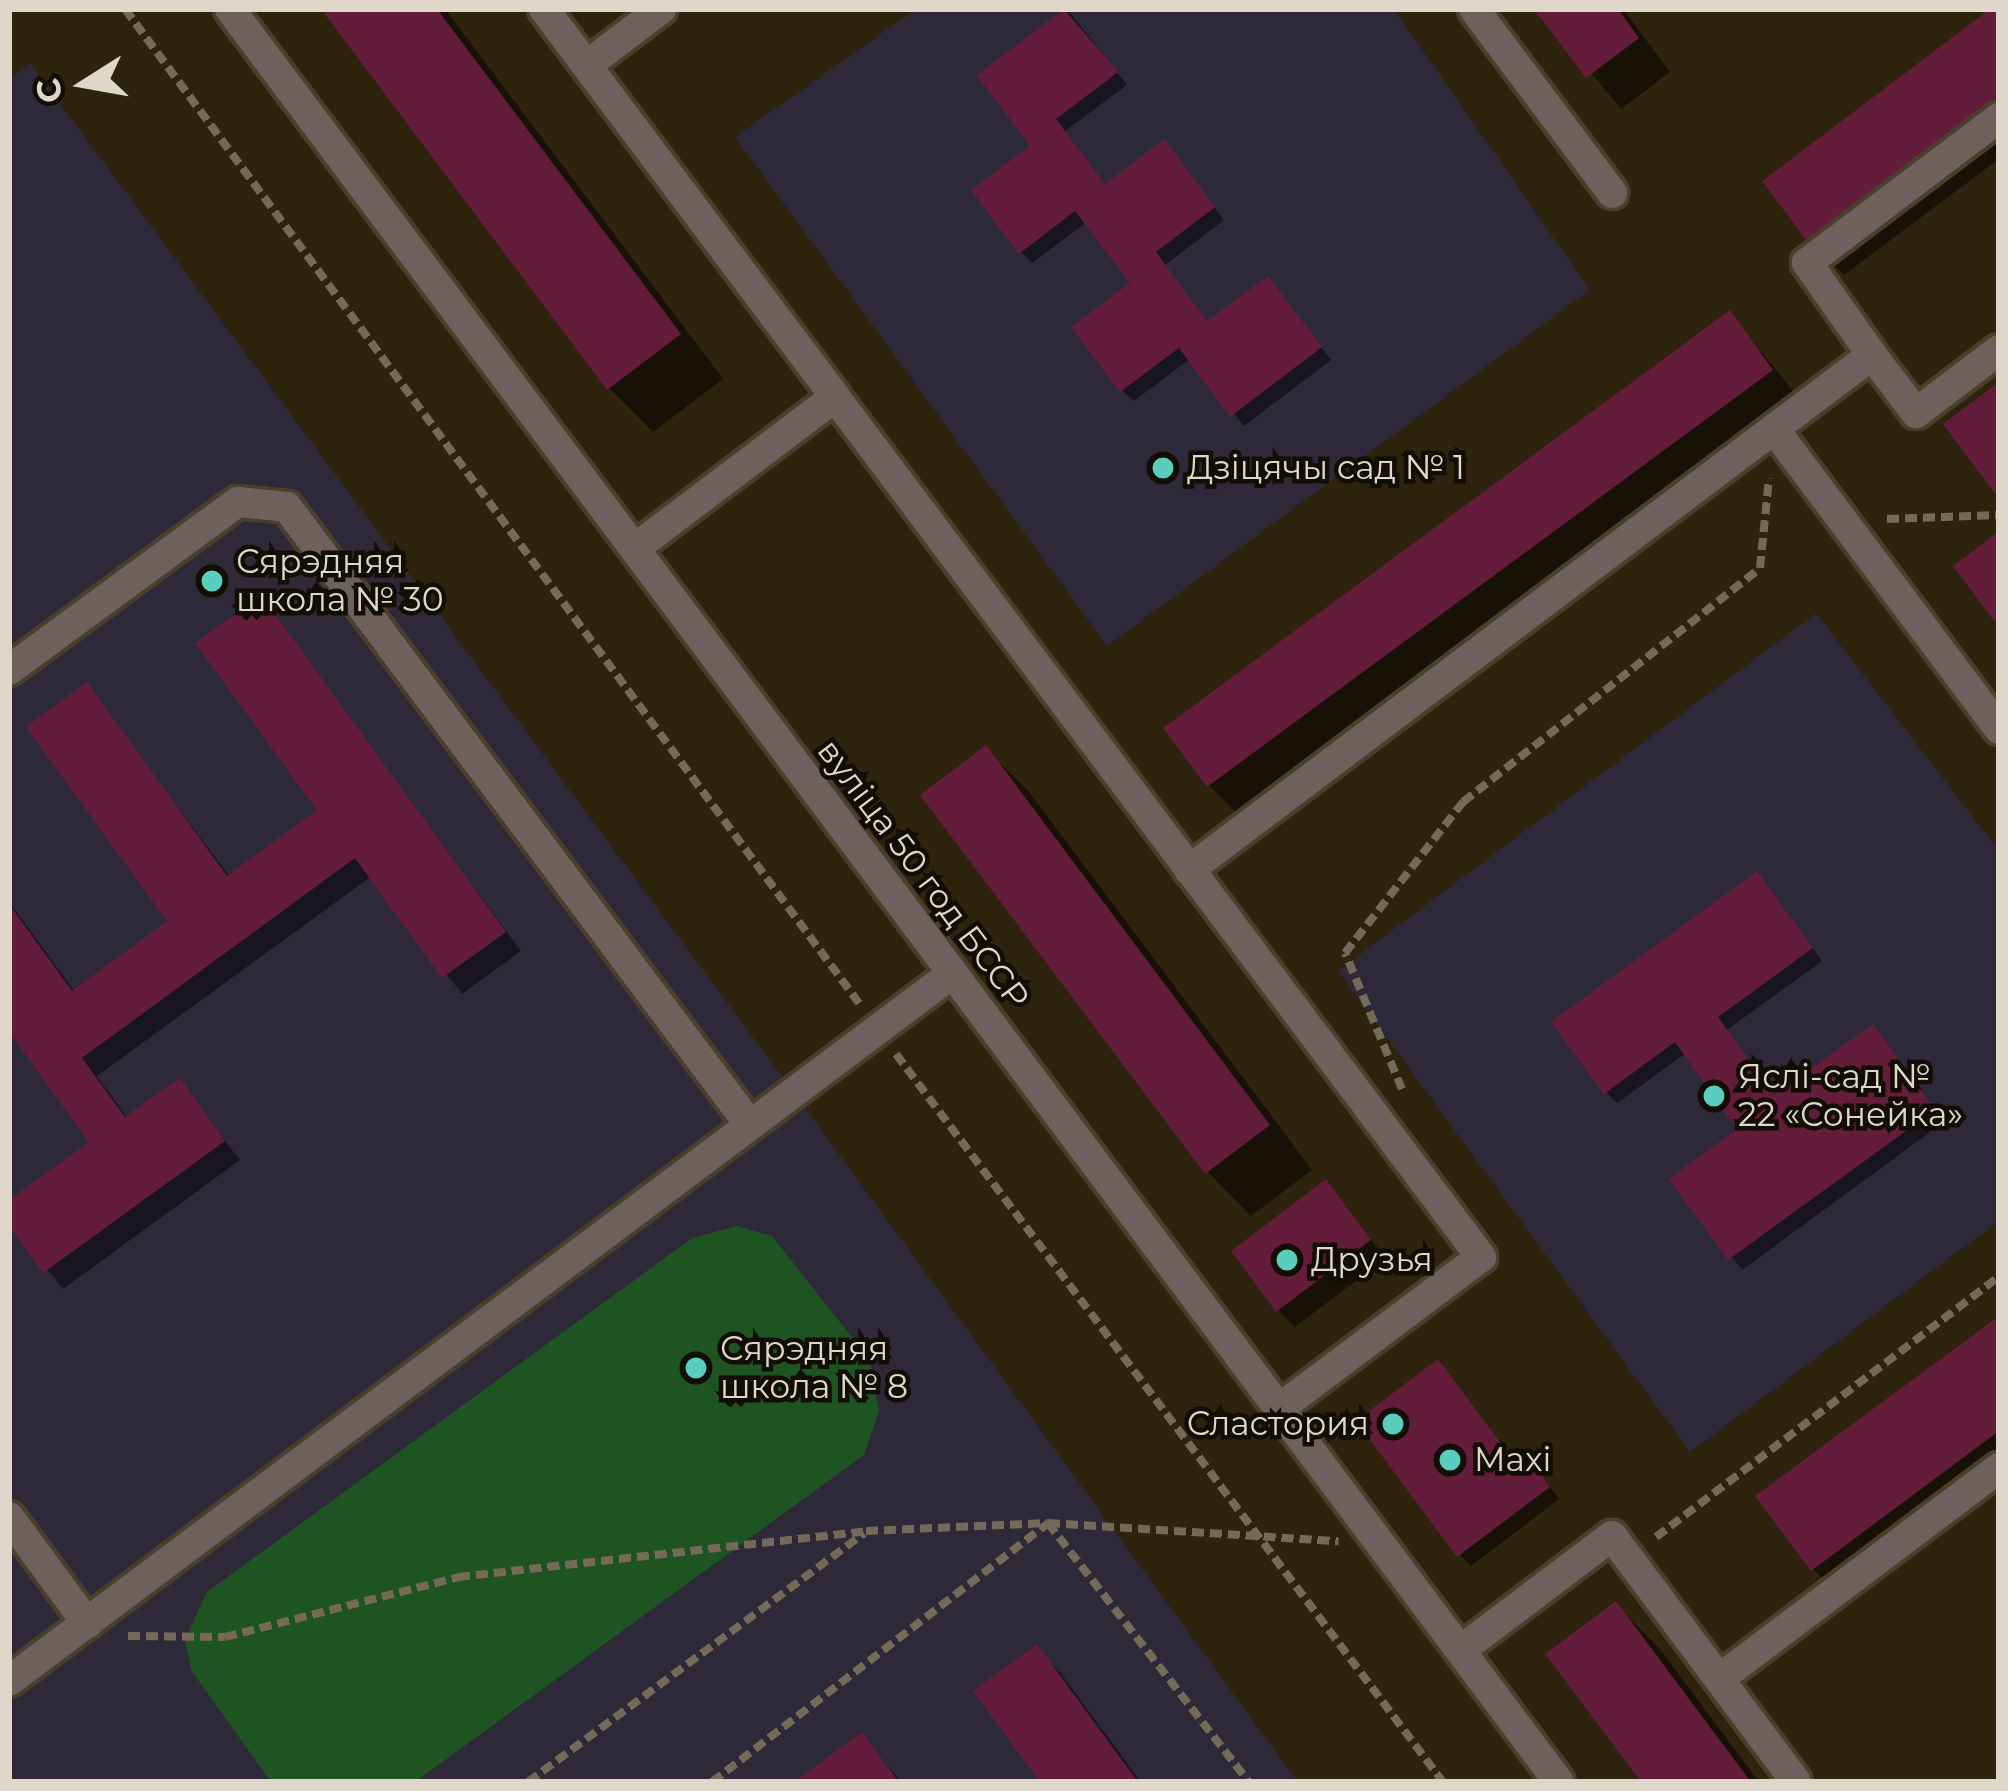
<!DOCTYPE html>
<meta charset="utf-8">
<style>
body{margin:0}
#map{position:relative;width:2008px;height:1791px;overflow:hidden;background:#2e230c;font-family:Montserrat,sans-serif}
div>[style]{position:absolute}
.education>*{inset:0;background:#2d2939}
.green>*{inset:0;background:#1e5322}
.shadow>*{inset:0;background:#0007}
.building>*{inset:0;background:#641c3b}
.path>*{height:8px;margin-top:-4px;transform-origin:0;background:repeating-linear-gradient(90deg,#746a57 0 12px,transparent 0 18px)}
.roads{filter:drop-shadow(3px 0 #4a402a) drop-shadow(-3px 0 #4a402a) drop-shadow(0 3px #4a402a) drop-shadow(0 -3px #4a402a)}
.minor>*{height:30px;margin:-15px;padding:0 15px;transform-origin:15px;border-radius:15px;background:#6d605d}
.dots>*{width:33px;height:33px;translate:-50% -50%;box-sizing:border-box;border:6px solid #120d05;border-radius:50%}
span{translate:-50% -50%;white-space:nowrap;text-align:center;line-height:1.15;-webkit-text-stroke:9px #120d05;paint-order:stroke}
.poi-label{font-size:33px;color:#dfd7ca}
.left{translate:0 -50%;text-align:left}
.right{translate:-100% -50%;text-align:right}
.street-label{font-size:33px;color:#dfd7ca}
.frame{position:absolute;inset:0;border:12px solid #dfd7ca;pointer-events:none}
.north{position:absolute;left:24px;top:24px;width:120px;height:120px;-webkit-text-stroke:9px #120d05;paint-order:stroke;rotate:259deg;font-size:33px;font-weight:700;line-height:48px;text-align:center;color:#dfd7ca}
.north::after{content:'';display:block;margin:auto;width:42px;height:54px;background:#dfd7ca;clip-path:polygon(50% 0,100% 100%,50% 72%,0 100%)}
</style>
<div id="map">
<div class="education">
<div style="clip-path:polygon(916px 9px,1394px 9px,1590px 290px,1107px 646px,735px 137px)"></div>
<div style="clip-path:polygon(30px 63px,787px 1083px,1298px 1782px,9px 1782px,9px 79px)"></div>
<div style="clip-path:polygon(1816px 613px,1999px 851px,1999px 1221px,1690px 1452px,1338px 971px)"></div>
</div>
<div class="green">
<div style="clip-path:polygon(737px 1226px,772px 1236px,869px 1359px,879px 1411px,864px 1455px,415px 1782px,271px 1782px,191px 1670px,185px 1639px,207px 1592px,692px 1238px)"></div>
</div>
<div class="shadow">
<div style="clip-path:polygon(325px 9px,445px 9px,723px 379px,653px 432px,609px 388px)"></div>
<div style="clip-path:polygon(1538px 9px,1623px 9px,1670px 72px,1621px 109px)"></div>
<div style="clip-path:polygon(1999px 9px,1999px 159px,1844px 275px,1811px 242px)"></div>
<div style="clip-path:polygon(1068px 10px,1127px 85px,1065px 131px,1106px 186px,1164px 143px,1224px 220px,1165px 265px,1209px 324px,1279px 291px,1331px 360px,1244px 426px,1190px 359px,1134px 401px,1122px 390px,1134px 284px,1087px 222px,1032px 263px,1021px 252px,1035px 146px,981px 75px)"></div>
<div style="clip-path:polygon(1730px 314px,1804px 404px,1242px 818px,1209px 785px)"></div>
<div style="clip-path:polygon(260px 599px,521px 951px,462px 994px,372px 876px,97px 1076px,128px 1119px,179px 1082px,240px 1160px,63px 1289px,9px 1221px,9px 1203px,93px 1143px,9px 1027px,9px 902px,75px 992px,171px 922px,86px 686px,230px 877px,321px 811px)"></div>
<div style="clip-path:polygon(986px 749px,1030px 793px,1312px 1170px,1251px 1216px,1208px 1172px,924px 795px)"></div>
<div style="clip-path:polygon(1768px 886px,1822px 961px,1727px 1030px,1776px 1098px,1873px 1028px,1944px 1122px,1742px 1270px,1673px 1179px,1742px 1129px,1686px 1053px,1617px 1103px,1606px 1092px)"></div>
<div style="clip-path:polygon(1326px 1183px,1386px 1258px,1295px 1327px,1278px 1310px)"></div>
<div style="clip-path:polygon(1999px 1320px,1999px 1489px,1846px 1602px,1813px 1569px)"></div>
<div style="clip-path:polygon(1518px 1467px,1539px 1472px,1559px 1499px,1471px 1566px,1460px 1555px)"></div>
<div style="clip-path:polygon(1616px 1605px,1660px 1649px,1759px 1782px,1645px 1782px)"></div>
<div style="clip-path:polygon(1036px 1648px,1059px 1671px,1141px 1782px,1044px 1782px)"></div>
<div style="clip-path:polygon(861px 1736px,902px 1782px,804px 1782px)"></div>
</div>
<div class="building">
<div style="clip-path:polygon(321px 9px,437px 9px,681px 334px,607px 390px)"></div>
<div style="clip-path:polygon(1064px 9px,1118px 72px,1056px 119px,1105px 184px,1164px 139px,1215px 207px,1156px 252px,1207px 321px,1268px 276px,1322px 347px,1230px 417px,1179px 348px,1120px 392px,1071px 327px,1130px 283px,1075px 211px,1019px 254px,971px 190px,1030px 146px,977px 75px)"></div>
<div style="clip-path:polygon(1534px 9px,1618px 9px,1639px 38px,1586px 78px)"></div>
<div style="clip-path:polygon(1990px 9px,1999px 9px,1999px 101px,1809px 244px,1762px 181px)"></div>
<div style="clip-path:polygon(1730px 310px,1773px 370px,1207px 787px,1163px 728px)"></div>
<div style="clip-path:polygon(1999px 382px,1999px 493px,1996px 495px,1943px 424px)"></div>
<div style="clip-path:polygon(1999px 531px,1999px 628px,1953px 566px)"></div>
<div style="clip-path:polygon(261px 595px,506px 932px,442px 978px,355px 858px,82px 1058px,125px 1117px,180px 1078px,225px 1141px,43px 1273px,9px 1226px,9px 1200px,89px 1142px,9px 1032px,9px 904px,72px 991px,167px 921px,26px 727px,87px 682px,227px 876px,317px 810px,195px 643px)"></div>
<div style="clip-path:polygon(986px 745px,1270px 1125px,1205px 1174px,920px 795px)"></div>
<div style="clip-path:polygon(1757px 871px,1813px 948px,1718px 1017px,1774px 1095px,1873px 1024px,1935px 1110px,1728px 1260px,1669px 1179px,1737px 1129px,1675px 1042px,1604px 1094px,1551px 1022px)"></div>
<div style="clip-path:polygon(1326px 1179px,1371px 1240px,1276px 1312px,1231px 1251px)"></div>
<div style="clip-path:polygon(1999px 1316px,1999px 1431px,1811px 1571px,1755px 1496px)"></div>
<div style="clip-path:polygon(1438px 1359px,1517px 1465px,1528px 1456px,1550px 1487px,1457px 1557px,1356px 1421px)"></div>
<div style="clip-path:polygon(1616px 1601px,1751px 1782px,1641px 1782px,1545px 1654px)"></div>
<div style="clip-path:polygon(1037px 1644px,1138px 1782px,1040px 1782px,973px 1691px)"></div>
<div style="clip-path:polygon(862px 1732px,899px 1782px,800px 1782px,798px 1779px)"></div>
</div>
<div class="path">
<div style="left:125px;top:9px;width:1236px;rotate:53.56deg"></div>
<div style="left:1887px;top:519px;width:112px;rotate:-2deg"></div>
<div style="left:896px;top:1054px;width:911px;rotate:53.08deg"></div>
<div style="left:1402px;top:1089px;width:147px;rotate:-112.7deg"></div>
<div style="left:1345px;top:953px;width:192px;rotate:-52deg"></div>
<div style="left:1463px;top:802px;width:378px;rotate:-38.2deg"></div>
<div style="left:1760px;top:568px;width:90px;rotate:-84.3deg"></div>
<div style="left:1656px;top:1537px;width:430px;rotate:-37.2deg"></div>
<div style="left:128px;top:1636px;width:97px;rotate:0.6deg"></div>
<div style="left:225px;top:1637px;width:241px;rotate:-14.4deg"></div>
<div style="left:458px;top:1577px;width:411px;rotate:-6.4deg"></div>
<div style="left:866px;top:1531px;width:182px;rotate:-2.5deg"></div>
<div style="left:1048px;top:1523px;width:291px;rotate:3.6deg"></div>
<div style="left:528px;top:1782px;width:418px;rotate:-36.5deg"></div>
<div style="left:712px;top:1782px;width:424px;rotate:-37.6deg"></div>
<div style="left:1048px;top:1523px;width:328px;rotate:52.2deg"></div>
</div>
<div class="roads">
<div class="minor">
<div style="left:230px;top:9px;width:2216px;rotate:53.15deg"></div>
<div style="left:544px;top:9px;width:485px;rotate:53.1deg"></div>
<div style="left:835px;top:397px;width:251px;rotate:142.9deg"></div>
<div style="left:1474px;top:9px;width:230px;rotate:53.1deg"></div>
<div style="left:587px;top:65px;width:93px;rotate:-37.1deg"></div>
<div style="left:1872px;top:355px;width:113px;rotate:-125.2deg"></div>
<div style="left:1807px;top:263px;width:241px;rotate:-37.1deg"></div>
<div style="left:835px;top:397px;width:1076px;rotate:53.09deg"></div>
<div style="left:1481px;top:1257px;width:251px;rotate:143.1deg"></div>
<div style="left:1774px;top:429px;width:375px;rotate:53.1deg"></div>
<div style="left:9px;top:670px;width:284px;rotate:-36.3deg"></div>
<div style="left:238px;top:502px;width:49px;rotate:5.8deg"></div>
<div style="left:287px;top:507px;width:772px;rotate:53.16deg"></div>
<div style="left:1189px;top:870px;width:855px;rotate:-37.02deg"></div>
<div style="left:1872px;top:355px;width:73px;rotate:52.8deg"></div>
<div style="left:1916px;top:413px;width:104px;rotate:-37.2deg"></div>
<div style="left:9px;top:1517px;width:132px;rotate:53.7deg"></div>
<div style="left:1461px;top:1650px;width:189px;rotate:-37.1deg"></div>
<div style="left:1612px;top:1536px;width:307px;rotate:53.2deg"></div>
<div style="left:1719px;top:1679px;width:351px;rotate:-37deg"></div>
<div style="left:9px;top:1681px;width:1180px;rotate:-36.87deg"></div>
</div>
</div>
<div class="dots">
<div style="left:1163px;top:468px;background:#5acebe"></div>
<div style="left:212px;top:581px;background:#5acebe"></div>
<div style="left:1714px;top:1096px;background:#5acebe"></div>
<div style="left:1287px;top:1260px;background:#5acebe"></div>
<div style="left:696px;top:1368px;background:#5acebe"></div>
<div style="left:1393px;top:1424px;background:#5acebe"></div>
<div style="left:1450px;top:1460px;background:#5acebe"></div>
</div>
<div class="poi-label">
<span class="left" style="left:1187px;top:468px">Дзіцячы сад № 1</span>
<span class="left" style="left:236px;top:581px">Сярэдняя<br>школа № 30</span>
<span class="left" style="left:1738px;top:1096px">Яслі-сад №<br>22 «Сонейка»</span>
<span class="left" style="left:1311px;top:1260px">Друзья</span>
<span class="left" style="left:720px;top:1368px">Сярэдняя<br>школа № 8</span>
<span class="right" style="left:1369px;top:1424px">Сластория</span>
<span class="left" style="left:1474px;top:1460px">Maxi</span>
</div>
<div class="street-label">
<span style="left:923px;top:874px;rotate:53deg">вуліца 50 год БССР</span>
</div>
<div class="frame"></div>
<div class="north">С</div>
</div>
